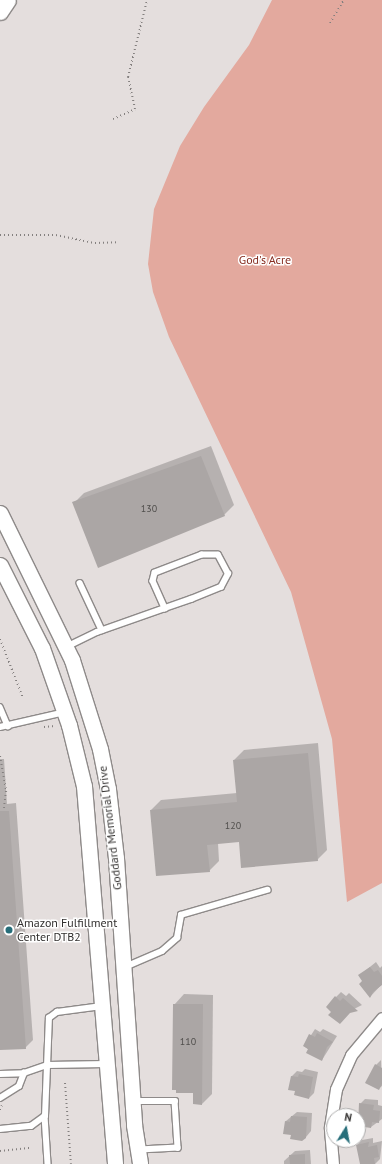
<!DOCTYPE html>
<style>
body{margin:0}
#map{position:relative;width:382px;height:1164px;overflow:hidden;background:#e4dedd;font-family:"PT Sans",sans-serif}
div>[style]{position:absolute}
.green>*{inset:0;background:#e3a99e}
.shadow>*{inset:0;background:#0003}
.building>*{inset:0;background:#aba6a5}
.path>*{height:2px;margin-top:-1px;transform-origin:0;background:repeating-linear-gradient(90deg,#84807f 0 1px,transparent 0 4px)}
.roads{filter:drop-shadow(1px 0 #8e8a89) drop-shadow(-1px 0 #8e8a89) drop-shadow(0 1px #8e8a89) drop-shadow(0 -1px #8e8a89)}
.lane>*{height:5.5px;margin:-2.75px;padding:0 2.75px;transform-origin:2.75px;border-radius:2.75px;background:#fff}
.street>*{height:11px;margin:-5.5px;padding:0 5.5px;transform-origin:5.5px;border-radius:5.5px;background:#fff}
.secondary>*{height:15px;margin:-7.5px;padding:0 7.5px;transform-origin:7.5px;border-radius:7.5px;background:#fff}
.dots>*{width:11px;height:11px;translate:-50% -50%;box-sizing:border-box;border:2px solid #fff;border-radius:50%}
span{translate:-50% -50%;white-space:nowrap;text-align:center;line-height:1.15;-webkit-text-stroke:3px #fff;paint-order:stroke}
.number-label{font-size:10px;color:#504e4c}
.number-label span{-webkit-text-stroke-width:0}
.park-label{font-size:12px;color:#862b1e}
.street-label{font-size:12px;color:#32302f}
.poi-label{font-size:12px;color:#32302f}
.left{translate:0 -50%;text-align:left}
.north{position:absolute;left:326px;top:1108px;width:40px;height:40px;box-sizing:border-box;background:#fff;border:1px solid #adacac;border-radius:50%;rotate:11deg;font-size:11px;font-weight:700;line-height:16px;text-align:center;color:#32302f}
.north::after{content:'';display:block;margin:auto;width:14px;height:18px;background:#276e7a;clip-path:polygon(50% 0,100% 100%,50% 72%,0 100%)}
</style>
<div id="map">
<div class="green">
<div style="clip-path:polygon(272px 0,382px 0,382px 883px,347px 902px,332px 739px,291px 592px,169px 337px,153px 292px,148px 264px,154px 209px,180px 146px,204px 107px,249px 45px)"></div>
</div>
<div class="shadow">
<div style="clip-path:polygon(211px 446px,234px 505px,224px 515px,74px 503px,84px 493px)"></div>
<div style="clip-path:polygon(318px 743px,327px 850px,317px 860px,240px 841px,218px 843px,219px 861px,209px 871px,151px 810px,161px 800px,237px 793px,234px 760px,244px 750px)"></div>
<div style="clip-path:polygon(0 759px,4px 759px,7px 804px,16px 803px,33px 1040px,25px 1048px,0 1049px)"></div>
<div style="clip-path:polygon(376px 962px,380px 968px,382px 966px,382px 984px,370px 997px,360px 975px)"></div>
<div style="clip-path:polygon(341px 992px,346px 996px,349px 993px,362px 1005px,350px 1011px,332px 1012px,336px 997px)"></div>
<div style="clip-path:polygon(184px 994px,213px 995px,212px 1094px,202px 1104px,194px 1092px,174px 1005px)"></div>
<div style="clip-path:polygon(315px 1029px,320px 1032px,323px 1029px,337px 1036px,322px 1060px,304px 1046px)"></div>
<div style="clip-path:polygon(381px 1060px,382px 1086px,378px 1089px,376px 1065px)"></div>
<div style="clip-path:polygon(305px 1069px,318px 1072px,314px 1093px,309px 1098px,296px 1090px,292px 1076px,297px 1071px,302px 1072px)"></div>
<div style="clip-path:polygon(365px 1099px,378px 1100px,378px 1105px,382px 1106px,382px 1119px,371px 1127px,358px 1125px,360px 1104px)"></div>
<div style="clip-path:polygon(297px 1112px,312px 1113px,311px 1131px,306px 1137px,284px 1133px,286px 1121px)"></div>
<div style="clip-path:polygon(373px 1138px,373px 1143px,382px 1141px,380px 1159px,375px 1164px,361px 1164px,357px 1145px,362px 1140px)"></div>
<div style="clip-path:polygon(310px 1150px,311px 1164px,284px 1164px,284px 1161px,295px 1151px)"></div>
</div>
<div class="building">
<div style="clip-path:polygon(201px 456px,225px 516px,98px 568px,72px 502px)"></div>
<div style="clip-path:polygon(308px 753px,318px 861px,241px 868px,239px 842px,207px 845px,210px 872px,156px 876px,150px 810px,237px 802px,233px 760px)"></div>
<div style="clip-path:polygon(0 811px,9px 811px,26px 1049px,0 1050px)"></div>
<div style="clip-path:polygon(370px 967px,374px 972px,378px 970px,382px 976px,382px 985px,373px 992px,370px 998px,359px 984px,362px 981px,358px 975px)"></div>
<div style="clip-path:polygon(335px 996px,340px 1001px,343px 998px,358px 1011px,350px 1013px,340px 1024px,328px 1015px,331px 1012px,326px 1007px)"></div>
<div style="clip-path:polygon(173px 1004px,203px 1004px,202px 1105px,193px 1104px,193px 1093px,176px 1093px,176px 1090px,172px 1090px)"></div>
<div style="clip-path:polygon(317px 1033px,333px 1042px,327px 1047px,322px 1061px,306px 1053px,308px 1049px,303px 1046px,309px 1034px,315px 1037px)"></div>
<div style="clip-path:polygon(375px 1064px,382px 1068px,382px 1084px,379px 1090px,365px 1083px)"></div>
<div style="clip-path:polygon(299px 1074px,313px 1077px,309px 1099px,294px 1095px,295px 1091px,288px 1090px,291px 1076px,298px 1077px)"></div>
<div style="clip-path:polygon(359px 1103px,374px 1105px,373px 1110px,380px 1111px,379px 1123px,372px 1122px,371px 1128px,358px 1126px)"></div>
<div style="clip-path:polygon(291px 1116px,307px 1117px,306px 1138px,302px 1141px,290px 1139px,291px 1135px,283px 1134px,285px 1121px,290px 1122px)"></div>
<div style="clip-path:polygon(369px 1142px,368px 1147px,377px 1145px,379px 1157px,374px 1158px,375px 1164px,360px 1164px,356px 1145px)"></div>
<div style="clip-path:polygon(305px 1154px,305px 1164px,290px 1164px,289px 1155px)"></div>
</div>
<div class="path">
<div style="left:330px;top:23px;width:27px;rotate:-59deg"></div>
<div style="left:113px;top:119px;width:24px;rotate:-24deg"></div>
<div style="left:135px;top:109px;width:33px;rotate:-102deg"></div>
<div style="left:128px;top:77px;width:79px;rotate:-76.1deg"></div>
<div style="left:0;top:235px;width:56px"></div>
<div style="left:56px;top:235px;width:40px;rotate:12deg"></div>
<div style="left:95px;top:243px;width:23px;rotate:-2deg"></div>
<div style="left:0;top:639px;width:63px;rotate:68.7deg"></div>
<div style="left:44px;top:727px;width:11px;rotate:-5deg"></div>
<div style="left:0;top:756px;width:36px;rotate:80deg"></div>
<div style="left:6px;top:791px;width:17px;rotate:97deg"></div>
<div style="left:65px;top:1083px;width:81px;rotate:85.8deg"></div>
<div style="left:0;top:1110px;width:5px;rotate:-68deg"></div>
<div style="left:0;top:1151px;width:31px;rotate:-6deg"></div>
</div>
<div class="roads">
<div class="lane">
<div style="left:80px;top:583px;width:52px;rotate:64.9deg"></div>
<div style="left:66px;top:647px;width:34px;rotate:-26deg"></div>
<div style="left:97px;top:632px;width:72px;rotate:-19.4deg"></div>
<div style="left:165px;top:608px;width:28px;rotate:-19deg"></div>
<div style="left:191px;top:599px;width:32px;rotate:-22deg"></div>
<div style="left:221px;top:587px;width:15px;rotate:-62deg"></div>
<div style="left:228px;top:574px;width:21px;rotate:-118deg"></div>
<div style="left:218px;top:555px;width:16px;rotate:180deg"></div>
<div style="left:202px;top:555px;width:50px;rotate:159deg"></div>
<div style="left:155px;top:573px;width:8px;rotate:104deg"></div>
<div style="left:153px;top:581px;width:30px;rotate:66deg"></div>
<div style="left:0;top:707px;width:21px;rotate:67deg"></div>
<div style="left:0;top:727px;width:67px;rotate:-13deg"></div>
<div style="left:125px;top:967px;width:40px;rotate:-23.4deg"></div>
<div style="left:162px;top:951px;width:20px;rotate:-41deg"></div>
<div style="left:177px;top:938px;width:23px;rotate:-80deg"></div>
<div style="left:181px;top:915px;width:90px;rotate:-16.2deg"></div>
<div style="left:0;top:1074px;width:24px;rotate:-2deg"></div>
<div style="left:24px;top:1073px;width:24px;rotate:-19deg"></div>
<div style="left:47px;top:1065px;width:59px;rotate:-1deg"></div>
<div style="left:0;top:1098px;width:22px;rotate:-32deg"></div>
<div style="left:19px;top:1086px;width:14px;rotate:-69deg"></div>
<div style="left:133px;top:1101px;width:42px"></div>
<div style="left:175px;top:1101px;width:47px;rotate:86.3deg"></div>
<div style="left:178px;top:1148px;width:38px;rotate:177deg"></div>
<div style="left:45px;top:1116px;width:48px;rotate:86.4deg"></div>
<div style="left:0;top:1129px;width:31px;rotate:-6deg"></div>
<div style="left:31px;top:1126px;width:17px;rotate:-36deg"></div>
<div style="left:45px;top:1116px;width:98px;rotate:-87.7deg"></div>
<div style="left:49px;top:1018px;width:10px;rotate:-37deg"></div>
<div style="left:57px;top:1012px;width:45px;rotate:-7.6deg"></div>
</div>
<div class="street">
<div style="left:333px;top:1164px;width:37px;rotate:-95deg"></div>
<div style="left:330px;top:1127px;width:38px;rotate:-81deg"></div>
<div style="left:336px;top:1089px;width:37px;rotate:-66deg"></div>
<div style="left:351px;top:1055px;width:48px;rotate:-50deg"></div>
</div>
<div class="secondary">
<div style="left:0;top:12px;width:14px;rotate:-56deg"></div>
<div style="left:0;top:513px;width:164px;rotate:63.9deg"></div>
<div style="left:72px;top:660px;width:93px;rotate:72.5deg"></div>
<div style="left:100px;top:749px;width:41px;rotate:78.7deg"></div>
<div style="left:108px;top:789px;width:69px;rotate:83.4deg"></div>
<div style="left:116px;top:858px;width:268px;rotate:86.1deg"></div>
<div style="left:134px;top:1125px;width:39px;rotate:81deg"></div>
<div style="left:0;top:565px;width:93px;rotate:63.2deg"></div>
<div style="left:42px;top:648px;width:82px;rotate:70.7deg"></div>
<div style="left:69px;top:725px;width:63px;rotate:76.2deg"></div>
<div style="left:84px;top:786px;width:379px;rotate:85.3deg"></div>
</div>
</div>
<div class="dots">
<div style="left:9px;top:930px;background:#276e7a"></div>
</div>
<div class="number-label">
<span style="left:149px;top:509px">130</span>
<span style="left:233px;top:826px">120</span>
<span style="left:188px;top:1042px">110</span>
</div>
<div class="park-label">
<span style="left:265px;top:260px">God's Acre</span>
</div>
<div class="street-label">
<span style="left:110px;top:828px;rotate:-97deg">Goddard Memorial Drive</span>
</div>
<div class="poi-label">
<span class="left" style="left:17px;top:930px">Amazon Fulfillment<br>Center DTB2</span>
</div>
<div class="north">N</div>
</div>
